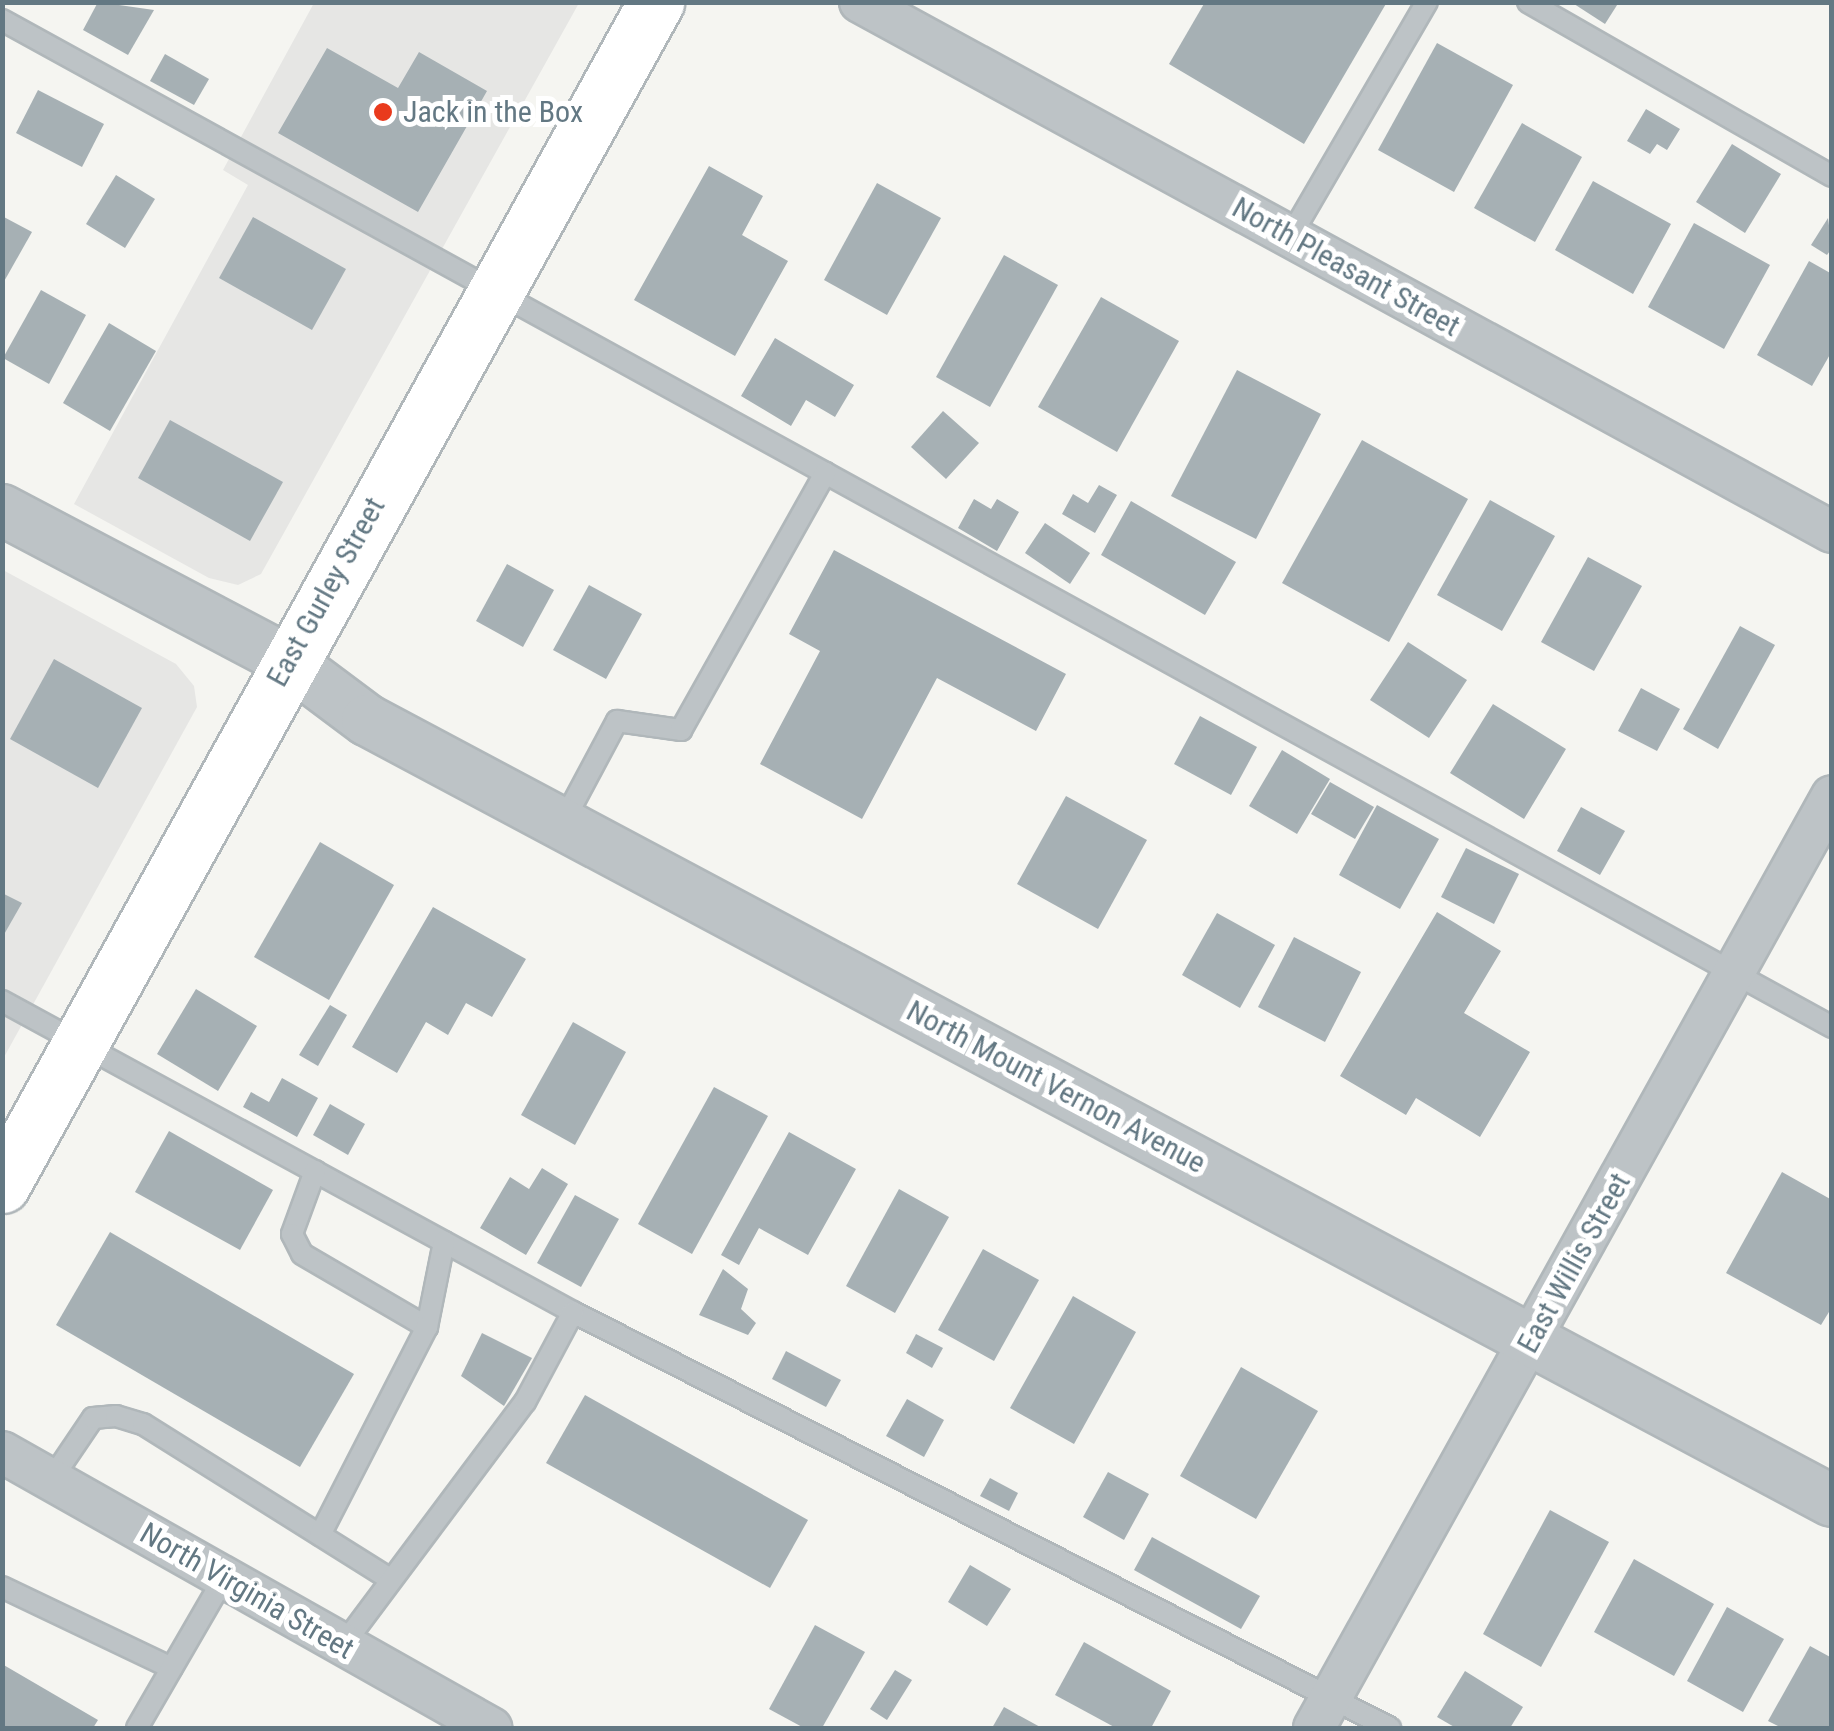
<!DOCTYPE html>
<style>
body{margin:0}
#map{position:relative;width:1834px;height:1731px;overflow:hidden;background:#f5f5f1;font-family:"Roboto Condensed",sans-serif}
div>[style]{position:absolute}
.built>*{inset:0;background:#e6e6e4}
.building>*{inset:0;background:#a6b0b4}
.roads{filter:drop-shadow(2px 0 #b0b7ba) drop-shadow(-2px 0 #b0b7ba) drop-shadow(0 2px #b0b7ba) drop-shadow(0 -2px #b0b7ba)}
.service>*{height:20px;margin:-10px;padding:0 10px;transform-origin:10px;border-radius:10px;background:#bdc3c6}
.minor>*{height:40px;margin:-20px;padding:0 20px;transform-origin:20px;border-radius:20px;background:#bdc3c6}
.tertiary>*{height:50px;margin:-25px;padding:0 25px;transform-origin:25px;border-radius:25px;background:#bdc3c6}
.secondary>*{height:55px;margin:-27.5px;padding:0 27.5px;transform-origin:27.5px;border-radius:27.5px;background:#fff}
.dots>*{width:28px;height:28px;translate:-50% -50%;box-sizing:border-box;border:5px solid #fff;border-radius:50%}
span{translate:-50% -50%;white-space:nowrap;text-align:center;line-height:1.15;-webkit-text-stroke:10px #fff;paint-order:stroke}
.poi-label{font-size:30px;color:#637883}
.left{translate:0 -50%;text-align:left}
.street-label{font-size:30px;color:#637883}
.frame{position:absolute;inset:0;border:5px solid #637883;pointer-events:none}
</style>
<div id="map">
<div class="built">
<div style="clip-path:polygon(314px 3px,579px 3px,261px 574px,238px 585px,209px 578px,74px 504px,248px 185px,223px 170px)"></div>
<div style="clip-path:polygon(3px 570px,176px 664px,194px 686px,197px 707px,3px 1059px)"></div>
</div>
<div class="building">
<div style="clip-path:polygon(98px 2px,154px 10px,128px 55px,83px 30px)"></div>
<div style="clip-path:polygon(1205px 2px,1387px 2px,1304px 144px,1169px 64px)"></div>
<div style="clip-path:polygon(1571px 2px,1619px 2px,1605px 24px)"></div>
<div style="clip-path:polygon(1437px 43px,1513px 85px,1454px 192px,1378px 150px)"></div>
<div style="clip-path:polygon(327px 48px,398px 88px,419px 52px,487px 91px,418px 212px,278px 133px)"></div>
<div style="clip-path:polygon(165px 54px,209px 79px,194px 105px,150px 81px)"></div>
<div style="clip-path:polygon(38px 90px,104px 124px,82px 167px,16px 133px)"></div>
<div style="clip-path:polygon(1646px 109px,1680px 129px,1667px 150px,1657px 144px,1650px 154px,1627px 141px)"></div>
<div style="clip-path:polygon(1522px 123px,1582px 157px,1535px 242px,1474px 208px)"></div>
<div style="clip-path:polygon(1732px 144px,1781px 174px,1745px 233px,1696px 202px)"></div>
<div style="clip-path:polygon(709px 166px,763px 196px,742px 235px,788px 261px,735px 356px,634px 300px)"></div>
<div style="clip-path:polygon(116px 175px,155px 199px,125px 248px,86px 224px)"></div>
<div style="clip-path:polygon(1593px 181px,1671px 224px,1633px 294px,1555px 250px)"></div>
<div style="clip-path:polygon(877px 183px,941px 218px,887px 315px,824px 280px)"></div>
<div style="clip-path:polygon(2px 216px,32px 232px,2px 285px)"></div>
<div style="clip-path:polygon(253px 217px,346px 269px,312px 330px,219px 278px)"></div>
<div style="clip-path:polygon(1828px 218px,1832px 248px,1827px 255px,1811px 245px)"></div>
<div style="clip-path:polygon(1694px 223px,1770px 265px,1724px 349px,1648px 307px)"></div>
<div style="clip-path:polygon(1004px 255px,1058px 285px,990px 407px,936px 377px)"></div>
<div style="clip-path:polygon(1809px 261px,1832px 274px,1832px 351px,1812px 386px,1757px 355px)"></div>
<div style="clip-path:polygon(41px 290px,86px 315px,49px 384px,3px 358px)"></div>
<div style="clip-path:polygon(1101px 297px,1179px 341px,1117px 452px,1038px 407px)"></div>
<div style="clip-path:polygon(109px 323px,156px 351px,110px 431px,63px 403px)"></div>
<div style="clip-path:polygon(775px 338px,854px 385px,835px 417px,806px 400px,791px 426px,741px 396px)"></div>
<div style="clip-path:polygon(1237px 370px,1321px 414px,1256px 539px,1171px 496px)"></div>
<div style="clip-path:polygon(943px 411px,979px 443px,946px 479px,911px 447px)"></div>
<div style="clip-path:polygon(170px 420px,283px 482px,250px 541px,138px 478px)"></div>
<div style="clip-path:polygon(1362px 440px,1468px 499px,1389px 642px,1282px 583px)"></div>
<div style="clip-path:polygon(1099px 485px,1117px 495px,1095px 533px,1062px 514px,1073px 494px,1088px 503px)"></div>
<div style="clip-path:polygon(974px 499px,991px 509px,997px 499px,1019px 512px,997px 551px,958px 528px)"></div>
<div style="clip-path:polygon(1490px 500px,1555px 536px,1502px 631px,1437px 595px)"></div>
<div style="clip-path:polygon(1131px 501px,1236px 562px,1205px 615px,1101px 555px)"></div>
<div style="clip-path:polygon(1045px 523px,1090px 553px,1070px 584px,1025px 553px)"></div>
<div style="clip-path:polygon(834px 550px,1066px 674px,1036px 731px,937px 678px,862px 819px,760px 764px,820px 651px,789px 634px)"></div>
<div style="clip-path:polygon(1588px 557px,1642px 586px,1594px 671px,1541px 642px)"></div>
<div style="clip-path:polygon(507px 564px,554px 590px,523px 647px,476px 621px)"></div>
<div style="clip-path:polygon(589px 585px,642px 614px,606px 679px,553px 650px)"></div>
<div style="clip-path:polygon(1740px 626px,1775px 645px,1718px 749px,1683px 729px)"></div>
<div style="clip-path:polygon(1408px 642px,1467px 680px,1429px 738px,1370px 700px)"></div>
<div style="clip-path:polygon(54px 659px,142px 708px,98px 788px,10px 739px)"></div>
<div style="clip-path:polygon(1641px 688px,1680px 709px,1657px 751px,1618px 731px)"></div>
<div style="clip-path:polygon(1493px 704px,1566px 749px,1524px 819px,1450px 773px)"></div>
<div style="clip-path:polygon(1200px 716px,1257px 747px,1231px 795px,1174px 764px)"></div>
<div style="clip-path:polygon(1282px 750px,1330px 779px,1297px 834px,1249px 806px)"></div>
<div style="clip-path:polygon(1330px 782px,1374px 807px,1355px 839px,1311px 814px)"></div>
<div style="clip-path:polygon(1066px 796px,1147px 840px,1098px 929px,1017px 884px)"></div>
<div style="clip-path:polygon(1377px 805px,1439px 839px,1400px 909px,1339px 875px)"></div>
<div style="clip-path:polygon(1581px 807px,1625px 831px,1600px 875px,1557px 851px)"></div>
<div style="clip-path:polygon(320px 842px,394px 885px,329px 1000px,254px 957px)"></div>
<div style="clip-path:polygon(1466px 848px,1519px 874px,1494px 924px,1441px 897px)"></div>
<div style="clip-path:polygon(2px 893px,22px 903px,2px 938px)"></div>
<div style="clip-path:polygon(433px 907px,526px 959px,492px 1017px,466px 1003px,448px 1035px,426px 1022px,397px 1073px,352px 1047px)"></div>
<div style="clip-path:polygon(1437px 912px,1501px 951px,1464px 1013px,1530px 1052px,1480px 1137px,1416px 1098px,1406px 1115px,1340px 1076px)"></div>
<div style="clip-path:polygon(1217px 913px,1275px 945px,1240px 1008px,1182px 975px)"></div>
<div style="clip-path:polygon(1294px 937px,1361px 972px,1325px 1042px,1258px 1007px)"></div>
<div style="clip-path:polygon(196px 989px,257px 1026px,218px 1091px,157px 1054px)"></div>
<div style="clip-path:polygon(330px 1005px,347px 1015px,318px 1066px,299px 1055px)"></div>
<div style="clip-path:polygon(573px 1022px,626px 1052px,575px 1145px,521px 1115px)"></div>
<div style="clip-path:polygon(282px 1078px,318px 1098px,297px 1137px,243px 1107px,251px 1092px,269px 1102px)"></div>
<div style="clip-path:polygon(714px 1087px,768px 1116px,692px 1254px,638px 1224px)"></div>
<div style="clip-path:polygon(330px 1104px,365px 1124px,348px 1155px,313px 1135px)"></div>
<div style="clip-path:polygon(169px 1131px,273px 1190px,240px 1250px,135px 1192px)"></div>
<div style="clip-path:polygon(789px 1132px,856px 1169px,808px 1255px,759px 1228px,739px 1265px,721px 1255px)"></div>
<div style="clip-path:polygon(542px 1168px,568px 1184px,526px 1255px,480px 1228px,510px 1177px,529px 1189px)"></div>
<div style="clip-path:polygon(1782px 1172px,1832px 1200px,1832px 1307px,1821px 1325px,1726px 1273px)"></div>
<div style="clip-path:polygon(899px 1189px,949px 1217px,895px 1313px,846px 1286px)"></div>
<div style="clip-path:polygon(575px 1195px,619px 1219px,581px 1287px,537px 1263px)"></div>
<div style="clip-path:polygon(110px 1232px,354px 1374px,300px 1467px,56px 1325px)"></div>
<div style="clip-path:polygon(983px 1249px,1039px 1280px,994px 1361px,938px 1330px)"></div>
<div style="clip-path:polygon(723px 1269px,748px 1289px,741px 1309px,756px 1323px,748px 1335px,699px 1315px)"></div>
<div style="clip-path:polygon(1073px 1296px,1136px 1332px,1074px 1444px,1010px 1408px)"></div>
<div style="clip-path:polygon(482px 1333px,532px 1358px,504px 1406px,461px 1376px)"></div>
<div style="clip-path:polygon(916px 1334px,943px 1348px,932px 1368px,906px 1353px)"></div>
<div style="clip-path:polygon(786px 1351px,841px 1380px,826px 1407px,772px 1379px)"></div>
<div style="clip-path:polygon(1241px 1367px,1318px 1411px,1256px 1519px,1180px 1476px)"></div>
<div style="clip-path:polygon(585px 1395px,808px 1520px,770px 1588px,546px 1463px)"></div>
<div style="clip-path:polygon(907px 1399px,944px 1420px,924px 1457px,886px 1436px)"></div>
<div style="clip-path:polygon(1108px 1472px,1149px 1494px,1124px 1540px,1083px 1517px)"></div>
<div style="clip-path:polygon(990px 1478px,1018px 1493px,1009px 1511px,980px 1496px)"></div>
<div style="clip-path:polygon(1550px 1510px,1609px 1542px,1541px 1667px,1483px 1634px)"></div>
<div style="clip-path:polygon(1152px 1537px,1260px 1596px,1241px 1629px,1134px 1570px)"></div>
<div style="clip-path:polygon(1634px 1559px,1714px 1604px,1674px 1676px,1594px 1632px)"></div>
<div style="clip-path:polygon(970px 1565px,1011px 1589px,987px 1626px,948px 1602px)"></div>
<div style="clip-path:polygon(1727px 1607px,1784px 1639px,1743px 1712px,1687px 1681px)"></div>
<div style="clip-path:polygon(815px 1625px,865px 1652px,822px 1728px,804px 1728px,769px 1709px)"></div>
<div style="clip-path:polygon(1084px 1642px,1171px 1691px,1151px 1728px,1116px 1728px,1055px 1695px)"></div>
<div style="clip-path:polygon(1810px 1646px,1832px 1658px,1832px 1728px,1782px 1728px,1768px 1721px)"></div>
<div style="clip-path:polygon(2px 1664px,98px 1720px,93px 1728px,2px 1728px)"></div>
<div style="clip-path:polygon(895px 1670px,912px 1680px,887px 1720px,870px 1709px)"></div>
<div style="clip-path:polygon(1465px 1671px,1523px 1707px,1510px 1728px,1456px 1728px,1437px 1717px)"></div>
<div style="clip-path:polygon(1004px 1707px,1042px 1728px,992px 1728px)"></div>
</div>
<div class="roads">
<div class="service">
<div style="left:1528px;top:2px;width:350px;rotate:29.8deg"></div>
<div style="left:2px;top:20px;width:2089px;rotate:28.82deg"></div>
<div style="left:1290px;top:237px;width:272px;rotate:-59.8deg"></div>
<div style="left:562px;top:824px;width:117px;rotate:-61.9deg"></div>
<div style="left:617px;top:721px;width:65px;rotate:8deg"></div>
<div style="left:681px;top:730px;width:295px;rotate:-60.7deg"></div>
<div style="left:2px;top:1001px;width:650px;rotate:28.58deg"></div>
<div style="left:573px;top:1312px;width:917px;rotate:26.98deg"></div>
<div style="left:315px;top:1171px;width:67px;rotate:110.1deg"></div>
<div style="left:292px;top:1234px;width:22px;rotate:63deg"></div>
<div style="left:302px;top:1254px;width:145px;rotate:30.3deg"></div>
<div style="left:427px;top:1327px;width:87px;rotate:-78.7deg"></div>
<div style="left:51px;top:1480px;width:75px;rotate:-55.9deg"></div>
<div style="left:93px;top:1418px;width:23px;rotate:-5deg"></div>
<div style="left:116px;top:1416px;width:28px;rotate:17deg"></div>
<div style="left:143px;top:1424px;width:292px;rotate:32.1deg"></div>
<div style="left:320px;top:1535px;width:234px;rotate:-62.8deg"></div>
<div style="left:2px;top:1587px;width:188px;rotate:25.5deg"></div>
<div style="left:343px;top:1645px;width:304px;rotate:-53.2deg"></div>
<div style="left:525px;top:1402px;width:102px;rotate:-61.9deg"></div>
<div style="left:137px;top:1728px;width:173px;rotate:-59.9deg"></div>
</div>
<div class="minor">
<div style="left:860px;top:2px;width:1107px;rotate:28.6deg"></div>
<div style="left:2px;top:1452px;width:562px;rotate:29.44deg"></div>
<div style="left:1314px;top:1728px;width:1066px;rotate:-60.93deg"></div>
</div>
<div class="tertiary">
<div style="left:2px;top:510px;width:323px;rotate:27.8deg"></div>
<div style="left:288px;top:661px;width:99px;rotate:36.8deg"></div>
<div style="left:367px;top:720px;width:1660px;rotate:28.06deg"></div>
</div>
<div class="secondary">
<div style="left:2px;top:1185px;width:1352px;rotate:-61.06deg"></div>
</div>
</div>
<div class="dots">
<div style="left:383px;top:112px;background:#e93a1d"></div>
</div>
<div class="poi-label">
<span class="left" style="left:403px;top:112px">Jack in the Box</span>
</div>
<div class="street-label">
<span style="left:1346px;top:267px;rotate:29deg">North Pleasant Street</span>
<span style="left:326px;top:592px;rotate:-61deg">East Gurley Street</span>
<span style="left:1056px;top:1087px;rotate:28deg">North Mount Vernon Avenue</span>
<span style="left:1574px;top:1263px;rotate:-61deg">East Willis Street</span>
<span style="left:247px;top:1591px;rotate:30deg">North Virginia Street</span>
</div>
<div class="frame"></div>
</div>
